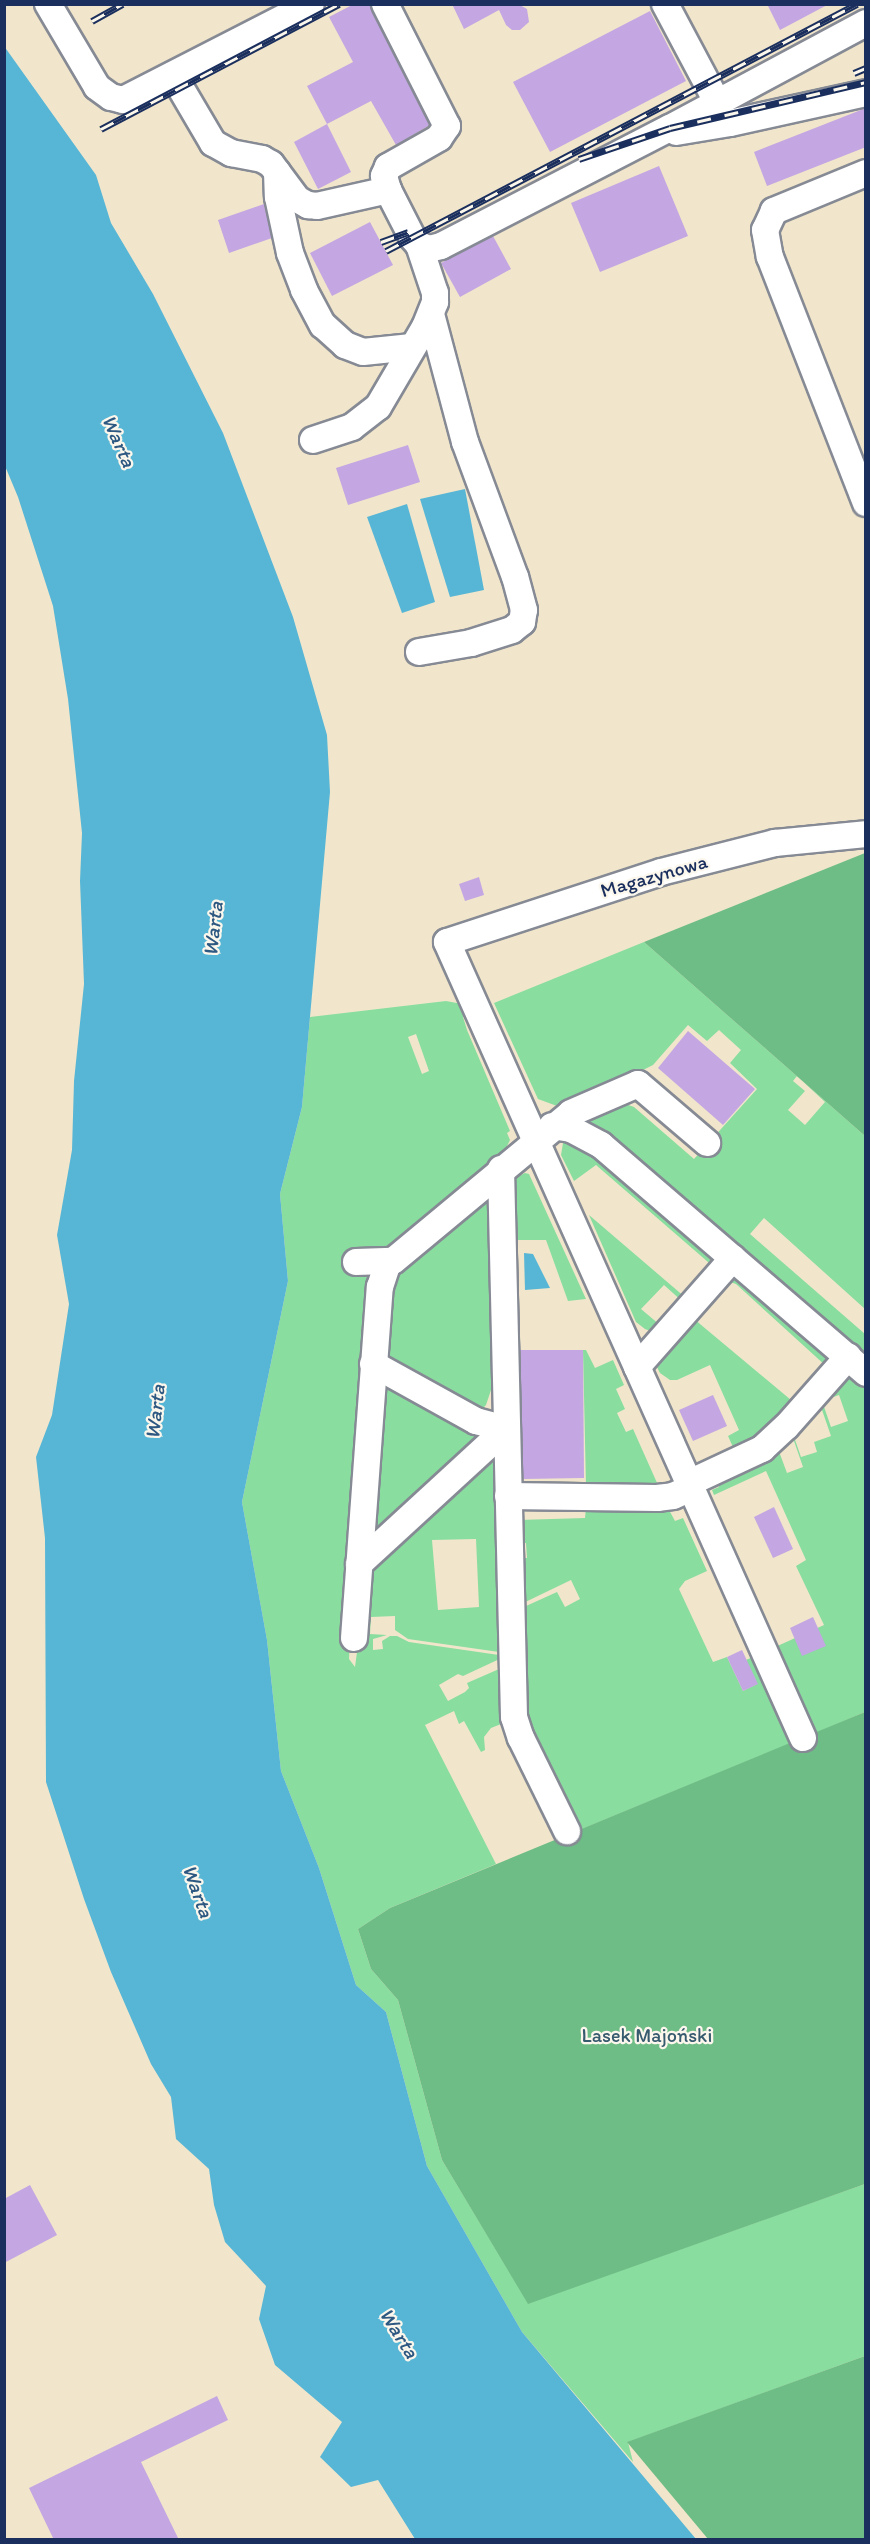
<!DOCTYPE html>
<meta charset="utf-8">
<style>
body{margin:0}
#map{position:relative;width:870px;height:2544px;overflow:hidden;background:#f1e6cb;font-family:Itim,sans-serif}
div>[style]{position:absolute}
.green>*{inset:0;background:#89dd9f}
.forest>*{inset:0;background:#6ebc86}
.water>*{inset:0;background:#57b6d6}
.building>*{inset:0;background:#c3a6e2}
.roads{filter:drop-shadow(2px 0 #868a94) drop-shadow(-2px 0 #868a94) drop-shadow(0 2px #868a94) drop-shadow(0 -2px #868a94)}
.minor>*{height:26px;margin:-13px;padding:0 13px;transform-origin:13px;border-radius:13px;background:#fff}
.rail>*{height:7px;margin-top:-3.5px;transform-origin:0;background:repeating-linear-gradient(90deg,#fbf7ec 0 14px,#1b2f5e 0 28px);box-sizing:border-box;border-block:2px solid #1b2f5e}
span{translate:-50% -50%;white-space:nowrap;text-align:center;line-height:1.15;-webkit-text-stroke:4.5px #fbf7ec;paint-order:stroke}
.street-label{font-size:20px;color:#1b2f5e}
.park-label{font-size:20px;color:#365a6e}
.water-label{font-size:21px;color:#2d5882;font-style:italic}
.frame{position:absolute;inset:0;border:6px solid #1b2f5e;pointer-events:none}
</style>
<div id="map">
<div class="green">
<div style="clip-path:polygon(evenodd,644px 942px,865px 1136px,865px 1309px,764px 1218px,750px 1234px,865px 1334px,865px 1366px,571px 1123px,623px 1103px,634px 1107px,694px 1159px,757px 1089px,730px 1063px,741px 1050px,719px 1030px,707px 1041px,688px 1025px,653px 1065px,571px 1106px,557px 1106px,538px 1099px,494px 1003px,644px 942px,797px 1076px,825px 1102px,805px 1125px,788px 1110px,805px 1091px,793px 1081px,797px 1076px)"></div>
<div style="clip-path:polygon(evenodd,446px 1001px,462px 1004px,469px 1014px,463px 1017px,467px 1030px,510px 1131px,507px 1133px,510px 1140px,507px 1146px,508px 1150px,500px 1154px,501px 1157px,495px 1169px,396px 1254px,343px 1254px,345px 1268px,376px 1270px,356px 1505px,349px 1659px,355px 1667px,369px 1563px,482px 1459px,488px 1465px,494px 1460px,496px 1465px,506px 1653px,408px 1639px,395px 1630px,395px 1616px,371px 1617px,370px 1634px,387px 1635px,373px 1639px,373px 1650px,383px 1649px,382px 1641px,390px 1636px,397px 1636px,409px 1642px,506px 1656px,463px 1676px,458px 1674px,439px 1685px,448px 1701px,465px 1692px,469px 1688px,467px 1683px,506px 1666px,510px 1729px,501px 1724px,491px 1728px,484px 1737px,485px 1750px,481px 1752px,464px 1721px,459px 1724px,454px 1711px,425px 1725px,496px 1864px,390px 1908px,358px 1929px,371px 1969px,398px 2000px,442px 2160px,528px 2303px,865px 2184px,865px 2356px,628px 2442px,633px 2462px,522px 2332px,427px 2166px,386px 2012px,356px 1985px,319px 1868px,281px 1771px,267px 1640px,242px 1502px,288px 1281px,280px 1194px,302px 1107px,310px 1017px,446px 1001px,416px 1034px,429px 1071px,422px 1074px,408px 1037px,416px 1034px,446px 1001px,476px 1539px,479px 1607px,438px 1610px,432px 1540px,476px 1539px)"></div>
<div style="clip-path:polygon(565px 1131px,723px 1256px,710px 1267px,708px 1262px,596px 1165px,574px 1181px,561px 1155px)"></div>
<div style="clip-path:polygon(525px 1173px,529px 1174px,586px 1299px,568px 1301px,546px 1240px,512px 1240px,511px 1180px)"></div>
<div style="clip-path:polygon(495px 1179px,499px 1390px,491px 1390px,486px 1405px,480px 1411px,382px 1364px,389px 1280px)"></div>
<div style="clip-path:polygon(589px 1215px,686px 1298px,683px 1302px,664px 1285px,641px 1309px,660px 1325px,653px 1332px,645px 1329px,636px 1322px)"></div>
<div style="clip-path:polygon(737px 1268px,835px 1353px,834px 1366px,737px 1456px,728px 1436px,739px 1430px,710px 1365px,677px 1380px,670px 1380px,660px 1373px,655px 1363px,694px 1319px,791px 1400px,826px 1366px,736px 1284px,727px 1281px)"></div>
<div style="clip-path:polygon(583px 1350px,586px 1350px,595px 1368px,613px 1360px,624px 1385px,616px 1389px,625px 1409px,617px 1413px,626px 1432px,633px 1429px,658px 1485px,586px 1487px)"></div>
<div style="clip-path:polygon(evenodd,844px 1373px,865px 1380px,865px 1712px,811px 1735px,773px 1648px,824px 1625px,796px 1566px,806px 1560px,766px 1471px,714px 1495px,712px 1490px,719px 1487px,717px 1482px,844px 1373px,839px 1395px,848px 1421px,831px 1427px,822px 1401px,839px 1395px,844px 1373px,822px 1410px,831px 1436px,814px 1442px,817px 1452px,801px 1457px,792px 1431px,809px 1425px,805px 1416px,822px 1410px,844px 1373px,794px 1441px,803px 1467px,787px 1473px,777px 1446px,794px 1441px)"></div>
<div style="clip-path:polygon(382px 1380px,477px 1433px,478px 1446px,362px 1555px)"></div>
<div style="clip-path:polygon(586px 1508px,661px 1508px,663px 1511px,668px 1508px,675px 1521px,683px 1518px,707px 1571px,685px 1581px,679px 1589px,713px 1662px,727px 1657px,743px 1691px,757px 1684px,746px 1660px,755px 1656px,794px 1742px,555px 1840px,554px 1837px,577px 1827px,525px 1736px,515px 1611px,557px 1592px,565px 1607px,580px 1599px,571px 1580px,515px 1607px,513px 1558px,527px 1558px,526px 1543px,513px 1544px,518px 1520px,585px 1518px)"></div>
</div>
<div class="forest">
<div style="clip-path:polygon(865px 853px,865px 1136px,644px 942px)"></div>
<div style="clip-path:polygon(865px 1712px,865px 2184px,528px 2304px,442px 2160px,398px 2000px,371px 1969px,358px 1929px,390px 1908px)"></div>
<div style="clip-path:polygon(865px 2356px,865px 2539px,708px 2539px,627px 2442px)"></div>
</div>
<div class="water">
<div style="clip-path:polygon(4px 46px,96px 175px,111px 223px,153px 294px,223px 433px,293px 617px,327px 735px,330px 792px,302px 1107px,280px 1194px,288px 1281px,242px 1502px,267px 1640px,281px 1771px,319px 1868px,356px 1985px,386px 2012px,427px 2166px,522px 2332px,696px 2539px,415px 2539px,378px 2480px,351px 2487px,320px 2457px,342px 2422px,275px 2365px,259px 2319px,266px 2286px,225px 2242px,214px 2205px,209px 2169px,176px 2139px,171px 2097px,151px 2064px,111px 1972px,84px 1899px,46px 1782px,45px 1538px,36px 1457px,52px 1415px,69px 1304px,57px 1235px,72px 1150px,74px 1081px,84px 984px,80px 881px,82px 833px,68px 699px,53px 606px,18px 497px,5px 466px)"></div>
<div style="clip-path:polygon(465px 489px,484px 590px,450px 597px,420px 499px)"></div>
<div style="clip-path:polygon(407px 504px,435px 602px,402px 613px,367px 517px)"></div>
<div style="clip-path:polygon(524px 1253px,533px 1254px,550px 1288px,525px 1290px)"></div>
</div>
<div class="building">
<div style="clip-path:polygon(354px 4px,370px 4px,430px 125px,396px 145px,371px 101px,327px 124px,307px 86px,353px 62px,329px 17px)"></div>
<div style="clip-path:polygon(452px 4px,518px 4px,527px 9px,529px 22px,520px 30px,512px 30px,506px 25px,499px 10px,464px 29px)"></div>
<div style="clip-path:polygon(767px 4px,829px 4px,780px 30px)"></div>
<div style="clip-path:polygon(650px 11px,686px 81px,550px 152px,513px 82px)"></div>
<div style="clip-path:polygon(866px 108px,866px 147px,767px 186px,754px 152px)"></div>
<div style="clip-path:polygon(327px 124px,351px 172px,318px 189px,294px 142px)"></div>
<div style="clip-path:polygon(659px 166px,688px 236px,600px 272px,571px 203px)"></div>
<div style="clip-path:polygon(264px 204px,272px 238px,229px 253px,218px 220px)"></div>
<div style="clip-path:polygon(370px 222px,393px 265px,332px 296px,310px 253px)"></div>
<div style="clip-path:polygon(493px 236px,511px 269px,460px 297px,441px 263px)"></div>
<div style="clip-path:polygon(408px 445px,420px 482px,348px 505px,336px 468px)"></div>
<div style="clip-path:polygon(479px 877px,484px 895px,465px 901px,459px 884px)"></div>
<div style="clip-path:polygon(688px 1031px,755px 1089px,723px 1125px,658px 1068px)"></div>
<div style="clip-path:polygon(520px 1350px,583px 1350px,584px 1478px,523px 1479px)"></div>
<div style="clip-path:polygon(713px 1395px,727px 1426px,693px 1441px,679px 1410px)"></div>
<div style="clip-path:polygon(774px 1507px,793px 1549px,773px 1558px,754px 1517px)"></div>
<div style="clip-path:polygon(813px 1617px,826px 1646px,802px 1656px,790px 1628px)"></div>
<div style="clip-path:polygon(742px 1650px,758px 1684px,743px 1691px,727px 1657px)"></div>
<div style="clip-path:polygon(30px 2185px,57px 2235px,4px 2263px,4px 2199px)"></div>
<div style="clip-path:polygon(217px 2396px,228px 2420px,141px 2462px,179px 2540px,54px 2540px,29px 2488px)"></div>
</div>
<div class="roads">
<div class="minor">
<div style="left:48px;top:4px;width:96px;rotate:59.4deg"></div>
<div style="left:97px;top:87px;width:17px;rotate:36deg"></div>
<div style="left:111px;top:97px;width:12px;rotate:14deg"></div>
<div style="left:123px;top:100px;width:211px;rotate:-27.1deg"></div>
<div style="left:385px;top:4px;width:137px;rotate:63.1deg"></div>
<div style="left:447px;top:126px;width:14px;rotate:124deg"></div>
<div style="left:439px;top:138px;width:59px;rotate:150.4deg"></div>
<div style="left:388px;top:167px;width:10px;rotate:114deg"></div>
<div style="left:384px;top:176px;width:15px;rotate:74deg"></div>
<div style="left:665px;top:4px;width:111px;rotate:62deg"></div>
<div style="left:173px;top:75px;width:79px;rotate:59.5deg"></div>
<div style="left:213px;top:143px;width:21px;rotate:29deg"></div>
<div style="left:231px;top:153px;width:32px;rotate:11deg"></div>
<div style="left:262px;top:159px;width:10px;rotate:29deg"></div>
<div style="left:271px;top:164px;width:44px;rotate:53.4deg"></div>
<div style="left:297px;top:199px;width:13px;rotate:29deg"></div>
<div style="left:308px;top:205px;width:9px;rotate:6deg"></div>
<div style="left:317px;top:206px;width:73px;rotate:-12.7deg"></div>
<div style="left:388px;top:190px;width:53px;rotate:62.9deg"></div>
<div style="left:412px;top:237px;width:11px;rotate:49deg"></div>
<div style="left:419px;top:245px;width:11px;rotate:22deg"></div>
<div style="left:429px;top:249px;width:12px;rotate:-14deg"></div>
<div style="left:441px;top:246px;width:258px;rotate:-27.3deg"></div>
<div style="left:670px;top:128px;width:222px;rotate:-28.2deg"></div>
<div style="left:676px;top:132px;width:55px;rotate:-9.5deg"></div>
<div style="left:730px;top:123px;width:139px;rotate:-12.4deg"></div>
<div style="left:277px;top:172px;width:25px;rotate:88deg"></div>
<div style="left:278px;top:197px;width:57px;rotate:77.9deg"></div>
<div style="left:290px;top:253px;width:40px;rotate:69deg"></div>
<div style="left:304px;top:290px;width:40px;rotate:62deg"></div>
<div style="left:323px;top:325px;width:30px;rotate:42deg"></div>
<div style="left:345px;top:345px;width:19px;rotate:21deg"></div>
<div style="left:363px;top:352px;width:49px;rotate:-5.8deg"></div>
<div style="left:866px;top:173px;width:100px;rotate:157.6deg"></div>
<div style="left:774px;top:211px;width:21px;rotate:115deg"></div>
<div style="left:765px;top:230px;width:27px;rotate:80deg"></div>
<div style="left:770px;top:257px;width:264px;rotate:68.7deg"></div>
<div style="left:313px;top:440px;width:41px;rotate:-18.4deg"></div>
<div style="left:352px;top:427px;width:33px;rotate:-38deg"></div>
<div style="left:378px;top:407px;width:93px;rotate:-59.6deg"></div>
<div style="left:425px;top:327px;width:27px;rotate:-68deg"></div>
<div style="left:435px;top:302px;width:9px;rotate:-90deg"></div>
<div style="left:435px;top:293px;width:51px;rotate:-108.4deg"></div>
<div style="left:419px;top:652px;width:53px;rotate:-9.8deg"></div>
<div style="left:471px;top:643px;width:43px;rotate:-17.6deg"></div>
<div style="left:512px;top:630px;width:13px;rotate:-39deg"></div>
<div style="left:522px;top:622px;width:12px;rotate:-81deg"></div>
<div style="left:524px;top:610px;width:34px;rotate:-105deg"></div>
<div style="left:515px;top:577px;width:144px;rotate:-110.3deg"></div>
<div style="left:465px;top:442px;width:132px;rotate:-104.9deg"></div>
<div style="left:552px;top:1126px;width:19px;rotate:9deg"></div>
<div style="left:571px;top:1129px;width:34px;rotate:28deg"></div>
<div style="left:601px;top:1145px;width:350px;rotate:40.7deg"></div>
<div style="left:501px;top:1169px;width:548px;rotate:88.64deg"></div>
<div style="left:514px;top:1717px;width:22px;rotate:72deg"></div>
<div style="left:521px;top:1738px;width:104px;rotate:63.7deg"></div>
<div style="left:356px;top:1262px;width:37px;rotate:-2deg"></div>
<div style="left:393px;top:1261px;width:231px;rotate:-39.7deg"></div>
<div style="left:571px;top:1113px;width:73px;rotate:-23.4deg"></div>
<div style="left:638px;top:1084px;width:91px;rotate:40.5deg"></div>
<div style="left:373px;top:1364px;width:118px;rotate:29deg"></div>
<div style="left:476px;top:1421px;width:31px;rotate:15deg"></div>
<div style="left:637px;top:1367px;width:145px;rotate:-48.6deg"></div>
<div style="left:689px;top:1483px;width:81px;rotate:-25deg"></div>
<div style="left:762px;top:1449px;width:33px;rotate:-43deg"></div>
<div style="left:786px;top:1427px;width:94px;rotate:-48.5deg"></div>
<div style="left:508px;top:1496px;width:149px;rotate:0.8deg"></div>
<div style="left:657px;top:1498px;width:16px;rotate:-7deg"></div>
<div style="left:673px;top:1496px;width:20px;rotate:-24deg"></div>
<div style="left:359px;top:1564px;width:200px;rotate:-42.6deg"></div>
<div style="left:354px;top:1638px;width:352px;rotate:-85.8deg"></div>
<div style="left:380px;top:1287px;width:25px;rotate:-72deg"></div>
<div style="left:803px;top:1738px;width:872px;rotate:-114.1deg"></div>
<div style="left:447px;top:942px;width:225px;rotate:-18.1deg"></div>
<div style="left:661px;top:872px;width:118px;rotate:-14.3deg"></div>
<div style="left:775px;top:843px;width:91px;rotate:-5.6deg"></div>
</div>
</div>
<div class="rail">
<div style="left:92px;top:21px;width:35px;rotate:-29deg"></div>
<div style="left:854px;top:73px;width:13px;rotate:-23deg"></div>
<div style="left:101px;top:129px;width:269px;rotate:-27.7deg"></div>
<div style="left:579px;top:159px;width:96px;rotate:-18.8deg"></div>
<div style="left:670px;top:128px;width:201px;rotate:-13.2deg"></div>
<div style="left:381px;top:242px;width:29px;rotate:-20deg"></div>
<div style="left:386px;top:251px;width:532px;rotate:-27.67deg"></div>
</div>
<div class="street-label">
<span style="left:654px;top:876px;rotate:-16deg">Magazynowa</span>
</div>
<div class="park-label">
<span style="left:647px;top:2035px">Lasek Majoński</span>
</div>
<div class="water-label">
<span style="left:119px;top:441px;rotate:66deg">Warta</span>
<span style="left:213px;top:929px;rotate:-84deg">Warta</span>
<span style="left:155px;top:1412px;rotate:-84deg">Warta</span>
<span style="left:198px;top:1891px;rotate:70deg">Warta</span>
<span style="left:399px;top:2333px;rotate:58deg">Warta</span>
</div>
<div class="frame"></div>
</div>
